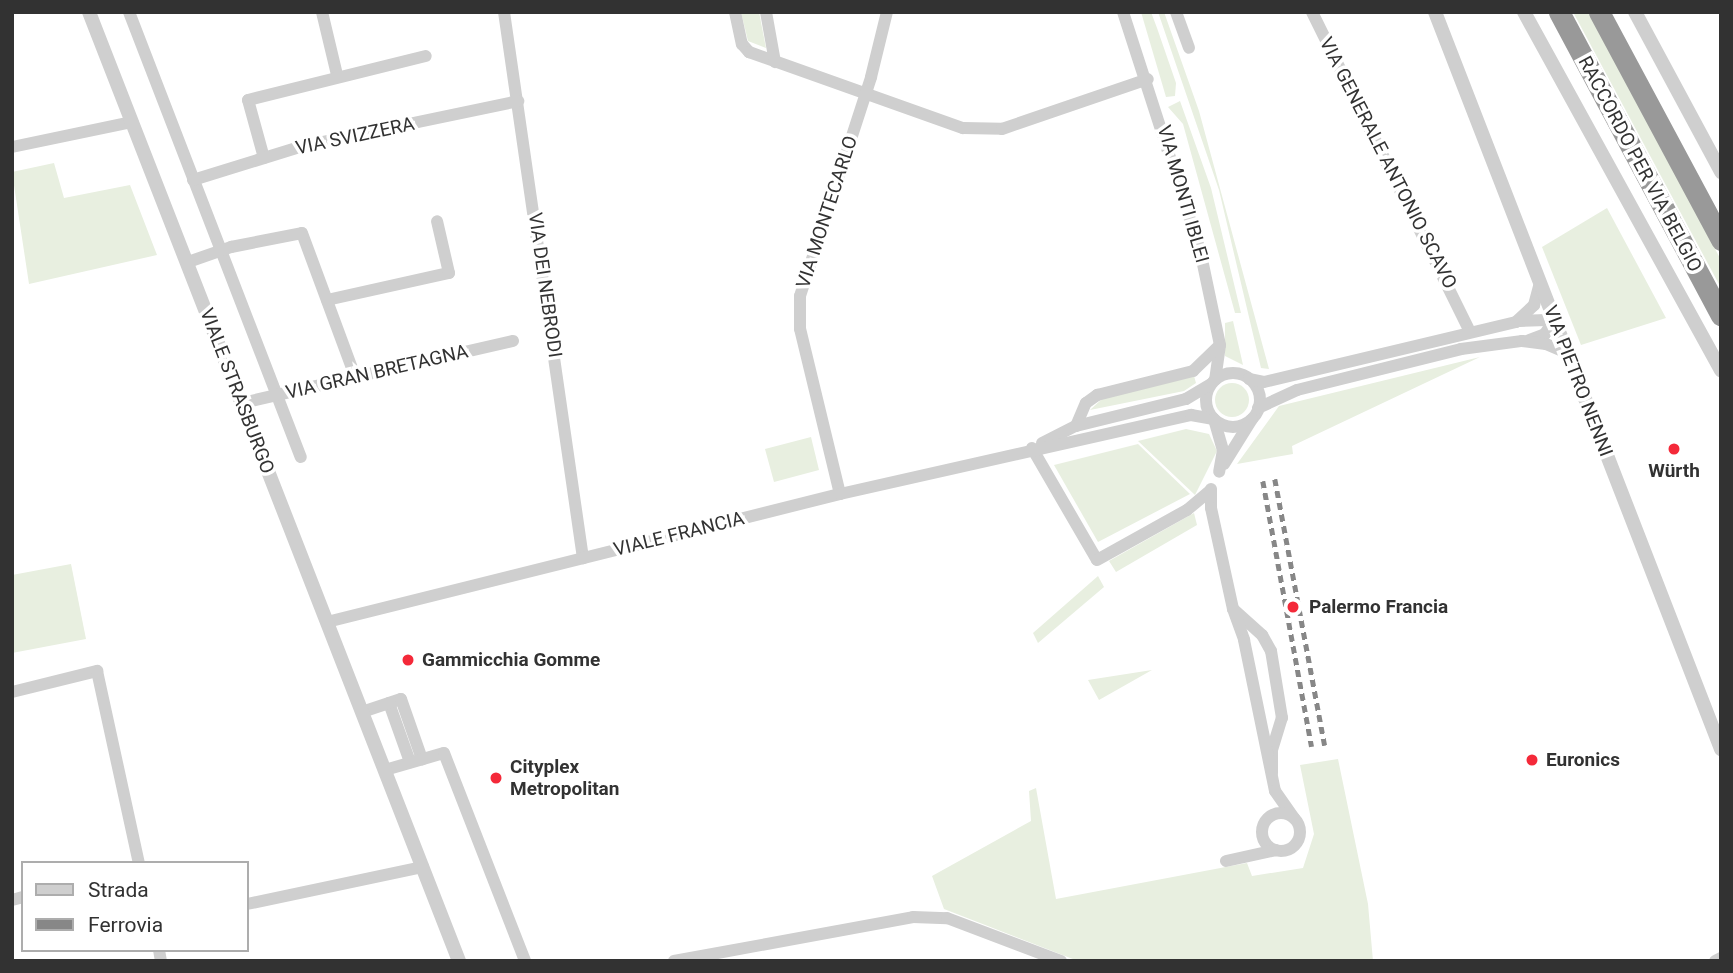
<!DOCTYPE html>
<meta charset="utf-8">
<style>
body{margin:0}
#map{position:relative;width:1733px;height:973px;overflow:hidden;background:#fff;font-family:Roboto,sans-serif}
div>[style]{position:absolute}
.green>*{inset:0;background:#e8efe0}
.round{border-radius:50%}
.minor>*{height:12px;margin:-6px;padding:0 6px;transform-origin:6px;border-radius:6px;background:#cfcfcf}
.minor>.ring{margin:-6px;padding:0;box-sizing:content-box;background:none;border:12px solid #cfcfcf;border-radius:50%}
.tertiary>*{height:14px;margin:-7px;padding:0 7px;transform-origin:7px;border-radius:7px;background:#cfcfcf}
.motorway>*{height:21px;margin:-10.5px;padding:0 10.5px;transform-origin:10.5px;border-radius:10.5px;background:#999}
.rail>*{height:4.5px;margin-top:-2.25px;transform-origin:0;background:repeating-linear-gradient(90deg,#878787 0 7px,transparent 0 12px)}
.dots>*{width:19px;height:19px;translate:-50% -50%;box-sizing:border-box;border:4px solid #fff;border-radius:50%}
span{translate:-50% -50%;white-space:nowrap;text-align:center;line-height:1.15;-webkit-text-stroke:7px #fff;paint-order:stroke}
.street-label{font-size:19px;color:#323232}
.poi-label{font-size:19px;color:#323232;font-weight:700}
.left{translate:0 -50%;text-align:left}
.frame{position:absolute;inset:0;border:14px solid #323232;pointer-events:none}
.legend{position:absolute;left:21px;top:861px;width:228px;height:91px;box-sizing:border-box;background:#fff;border:2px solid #adadad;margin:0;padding:9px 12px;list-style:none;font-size:21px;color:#323232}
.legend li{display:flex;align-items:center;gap:14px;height:35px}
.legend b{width:35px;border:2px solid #adadad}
</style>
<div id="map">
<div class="green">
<div style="clip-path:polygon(741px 12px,759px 12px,766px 48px,748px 41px)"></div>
<div style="clip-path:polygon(1141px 12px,1151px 12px,1157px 28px,1176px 83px,1175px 96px,1166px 97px)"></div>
<div style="clip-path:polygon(1158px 12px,1164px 12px,1199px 111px,1269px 369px,1261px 368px,1219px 190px)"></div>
<div style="clip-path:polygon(1573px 12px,1588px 12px,1721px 260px,1721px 288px)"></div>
<div style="clip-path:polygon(1180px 101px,1211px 188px,1241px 313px,1235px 313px,1183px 124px,1168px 107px)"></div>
<div style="clip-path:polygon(54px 163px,64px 198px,130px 185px,157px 255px,29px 284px,12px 172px)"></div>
<div style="clip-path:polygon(1607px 208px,1666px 318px,1581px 345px,1542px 247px)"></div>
<div style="clip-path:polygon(1233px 321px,1243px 365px,1225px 356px,1225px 323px)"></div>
<div style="clip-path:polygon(1480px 357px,1292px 446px,1293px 454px,1237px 464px,1279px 406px)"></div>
<div style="clip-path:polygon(1194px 376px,1196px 383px,1184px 391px,1090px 410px,1103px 398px)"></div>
<div class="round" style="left:1215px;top:383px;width:34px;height:34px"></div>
<div style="clip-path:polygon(1186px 429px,1209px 434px,1217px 451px,1195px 495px,1138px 441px)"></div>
<div style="clip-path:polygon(811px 437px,819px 470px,774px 482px,765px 449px)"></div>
<div style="clip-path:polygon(1138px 444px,1190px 494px,1098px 542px,1054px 465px)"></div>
<div style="clip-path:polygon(1194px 513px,1197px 525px,1116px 572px,1109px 561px)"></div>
<div style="clip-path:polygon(71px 564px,86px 639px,12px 653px,12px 575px)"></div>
<div style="clip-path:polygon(1098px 576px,1104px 587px,1038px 643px,1033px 633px)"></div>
<div style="clip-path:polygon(1152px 670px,1099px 700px,1088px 680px)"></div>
<div style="clip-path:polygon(1338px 759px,1368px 904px,1373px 961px,1078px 961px,944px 909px,932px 876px,1031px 821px,1029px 791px,1036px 788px,1056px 899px,1247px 863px,1252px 876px,1303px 868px,1314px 834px,1300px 765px)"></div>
</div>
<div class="minor">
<div style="left:129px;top:12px;width:477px;rotate:68.9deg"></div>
<div style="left:322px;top:12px;width:65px;rotate:76.6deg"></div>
<div style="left:504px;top:12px;width:552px;rotate:81.77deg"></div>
<div style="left:735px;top:12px;width:33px;rotate:78deg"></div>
<div style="left:742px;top:44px;width:11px;rotate:49deg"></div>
<div style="left:749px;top:52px;width:227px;rotate:19.6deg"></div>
<div style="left:963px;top:128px;width:39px;rotate:1deg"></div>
<div style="left:1002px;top:129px;width:154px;rotate:-18.9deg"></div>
<div style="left:766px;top:12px;width:51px;rotate:79.8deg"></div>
<div style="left:1123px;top:12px;width:250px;rotate:72.1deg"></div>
<div style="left:1200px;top:250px;width:97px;rotate:78.1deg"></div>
<div style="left:1220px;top:345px;width:35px;rotate:98deg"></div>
<div style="left:1176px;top:12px;width:38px;rotate:70deg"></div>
<div style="left:1312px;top:12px;width:357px;rotate:63.7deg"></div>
<div style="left:12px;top:147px;width:123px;rotate:-11.8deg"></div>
<div style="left:264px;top:158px;width:60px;rotate:-105.4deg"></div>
<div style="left:248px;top:100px;width:183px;rotate:-13.9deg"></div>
<div style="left:193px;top:180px;width:115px;rotate:-17.2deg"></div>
<div style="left:303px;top:146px;width:220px;rotate:-11.8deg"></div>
<div style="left:188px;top:262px;width:46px;rotate:-19.2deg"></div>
<div style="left:231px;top:247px;width:72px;rotate:-11.2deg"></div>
<div style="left:302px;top:233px;width:153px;rotate:69.7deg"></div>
<div style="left:327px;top:300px;width:125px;rotate:-12.5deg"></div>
<div style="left:449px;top:273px;width:53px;rotate:-103deg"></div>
<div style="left:1520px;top:321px;width:34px;rotate:-2deg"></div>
<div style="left:1554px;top:320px;width:17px;rotate:123deg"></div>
<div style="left:1545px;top:334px;width:17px;rotate:159deg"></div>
<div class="ring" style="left:1206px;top:373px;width:42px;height:42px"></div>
<div style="left:1249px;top:379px;width:15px;rotate:11deg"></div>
<div style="left:1264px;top:382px;width:259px;rotate:-13.4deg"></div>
<div style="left:1516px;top:322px;width:25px;rotate:-43deg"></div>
<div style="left:1534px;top:305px;width:24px;rotate:-75deg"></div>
<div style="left:242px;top:403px;width:278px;rotate:-12.9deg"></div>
<div style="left:1258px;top:408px;width:43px;rotate:-24.8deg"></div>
<div style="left:1297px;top:390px;width:169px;rotate:-14deg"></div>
<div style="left:1461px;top:349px;width:62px;rotate:-7.5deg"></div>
<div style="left:1522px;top:341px;width:24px;rotate:7deg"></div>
<div style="left:1546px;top:344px;width:23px;rotate:23deg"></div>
<div style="left:1076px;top:426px;width:25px;rotate:-67deg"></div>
<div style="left:1086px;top:403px;width:14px;rotate:-36deg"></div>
<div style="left:1097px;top:395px;width:99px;rotate:-14deg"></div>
<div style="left:1193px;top:371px;width:37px;rotate:-44deg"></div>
<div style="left:1042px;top:443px;width:38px;rotate:-27deg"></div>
<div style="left:1076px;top:426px;width:113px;rotate:-13.8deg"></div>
<div style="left:1186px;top:399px;width:29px;rotate:-31deg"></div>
<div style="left:1032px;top:448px;width:129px;rotate:59.9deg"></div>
<div style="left:1097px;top:560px;width:103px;rotate:-29.1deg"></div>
<div style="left:1187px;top:510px;width:31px;rotate:-40deg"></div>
<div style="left:1224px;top:464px;width:53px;rotate:-58.1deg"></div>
<div style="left:1211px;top:489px;width:19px;rotate:90deg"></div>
<div style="left:1211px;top:508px;width:103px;rotate:77.7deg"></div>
<div style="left:840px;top:494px;width:170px;rotate:-103.6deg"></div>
<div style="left:800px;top:329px;width:33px;rotate:-90deg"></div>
<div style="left:800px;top:296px;width:230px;rotate:-72deg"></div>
<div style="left:871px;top:77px;width:67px;rotate:-76.2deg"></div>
<div style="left:327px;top:622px;width:529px;rotate:-14.01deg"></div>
<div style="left:840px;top:494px;width:360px;rotate:-12.7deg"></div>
<div style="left:1191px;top:415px;width:23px;rotate:10deg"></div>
<div style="left:1214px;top:419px;width:32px;rotate:74deg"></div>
<div style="left:1223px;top:450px;width:22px;rotate:100deg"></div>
<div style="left:12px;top:692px;width:88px;rotate:-13.9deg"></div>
<div style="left:97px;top:671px;width:197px;rotate:77.7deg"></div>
<div style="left:389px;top:703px;width:63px;rotate:70.4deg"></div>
<div style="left:362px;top:712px;width:41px;rotate:-18.4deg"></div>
<div style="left:401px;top:699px;width:64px;rotate:70.7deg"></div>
<div style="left:385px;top:770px;width:61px;rotate:-16.1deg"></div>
<div style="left:444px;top:753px;width:223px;rotate:68.7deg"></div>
<div style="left:1272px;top:773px;width:23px;rotate:-90deg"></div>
<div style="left:1272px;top:750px;width:34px;rotate:-73deg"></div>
<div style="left:1282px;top:718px;width:68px;rotate:-99.3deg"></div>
<div style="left:1271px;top:651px;width:18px;rotate:-119deg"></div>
<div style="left:1262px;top:635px;width:39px;rotate:-138deg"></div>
<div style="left:1233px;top:609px;width:33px;rotate:70deg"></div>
<div style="left:1244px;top:640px;width:154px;rotate:78.4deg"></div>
<div style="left:1275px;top:791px;width:33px;rotate:55deg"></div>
<div class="ring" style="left:1262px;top:813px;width:26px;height:26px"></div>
<div style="left:1226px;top:861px;width:51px;rotate:-12.4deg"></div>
<div style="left:12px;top:900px;width:11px;rotate:-15deg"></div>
<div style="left:247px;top:904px;width:180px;rotate:-11.9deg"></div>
<div style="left:159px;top:950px;width:11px;rotate:80deg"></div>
<div style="left:674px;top:961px;width:243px;rotate:-10.4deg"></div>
<div style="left:913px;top:917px;width:34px;rotate:2deg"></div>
<div style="left:947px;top:918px;width:122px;rotate:20.7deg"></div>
<div style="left:1715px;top:961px;width:7px;rotate:-27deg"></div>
</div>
<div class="tertiary">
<div style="left:89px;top:12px;width:1019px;rotate:68.7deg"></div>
<div style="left:1435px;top:12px;width:791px;rotate:68.79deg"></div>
<div style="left:1524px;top:12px;width:409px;rotate:61.2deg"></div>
<div style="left:1635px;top:12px;width:182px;rotate:61.7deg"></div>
</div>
<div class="motorway">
<div style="left:1559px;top:12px;width:344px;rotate:61.9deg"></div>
<div style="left:1599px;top:12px;width:259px;rotate:61.8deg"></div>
</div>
<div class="rail">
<div style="left:1275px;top:479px;width:271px;rotate:79.4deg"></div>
<div style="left:1263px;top:481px;width:270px;rotate:79.6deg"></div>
</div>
<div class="dots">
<div style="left:1674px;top:449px;background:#f42939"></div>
<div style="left:1293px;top:607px;background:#f42939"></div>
<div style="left:408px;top:660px;background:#f42939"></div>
<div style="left:1532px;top:760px;background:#f42939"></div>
<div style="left:496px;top:778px;background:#f42939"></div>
</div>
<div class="street-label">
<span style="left:355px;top:136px;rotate:-12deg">VIA SVIZZERA</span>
<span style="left:1388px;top:163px;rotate:63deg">VIA GENERALE ANTONIO SCAVO</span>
<span style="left:1640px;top:164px;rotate:62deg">RACCORDO PER VIA BELGIO</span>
<span style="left:1183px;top:194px;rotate:74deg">VIA MONTI IBLEI</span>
<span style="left:827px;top:212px;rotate:-72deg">VIA MONTECARLO</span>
<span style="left:545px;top:285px;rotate:82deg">VIA DEI NEBRODI</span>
<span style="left:377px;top:372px;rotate:-13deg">VIA GRAN BRETAGNA</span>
<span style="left:1578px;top:381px;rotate:69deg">VIA PIETRO NENNI</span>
<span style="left:237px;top:391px;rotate:69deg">VIALE STRASBURGO</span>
<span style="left:679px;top:534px;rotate:-14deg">VIALE FRANCIA</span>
</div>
<div class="poi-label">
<span style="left:1674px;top:471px">Würth</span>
<span class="left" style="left:1309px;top:607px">Palermo Francia</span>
<span class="left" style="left:422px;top:660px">Gammicchia Gomme</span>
<span class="left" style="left:1546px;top:760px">Euronics</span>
<span class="left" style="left:510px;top:778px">Cityplex<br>Metropolitan</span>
</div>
<div class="frame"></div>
<ul class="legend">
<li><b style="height:9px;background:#cfcfcf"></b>Strada</li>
<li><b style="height:9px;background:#878787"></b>Ferrovia</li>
</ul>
</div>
